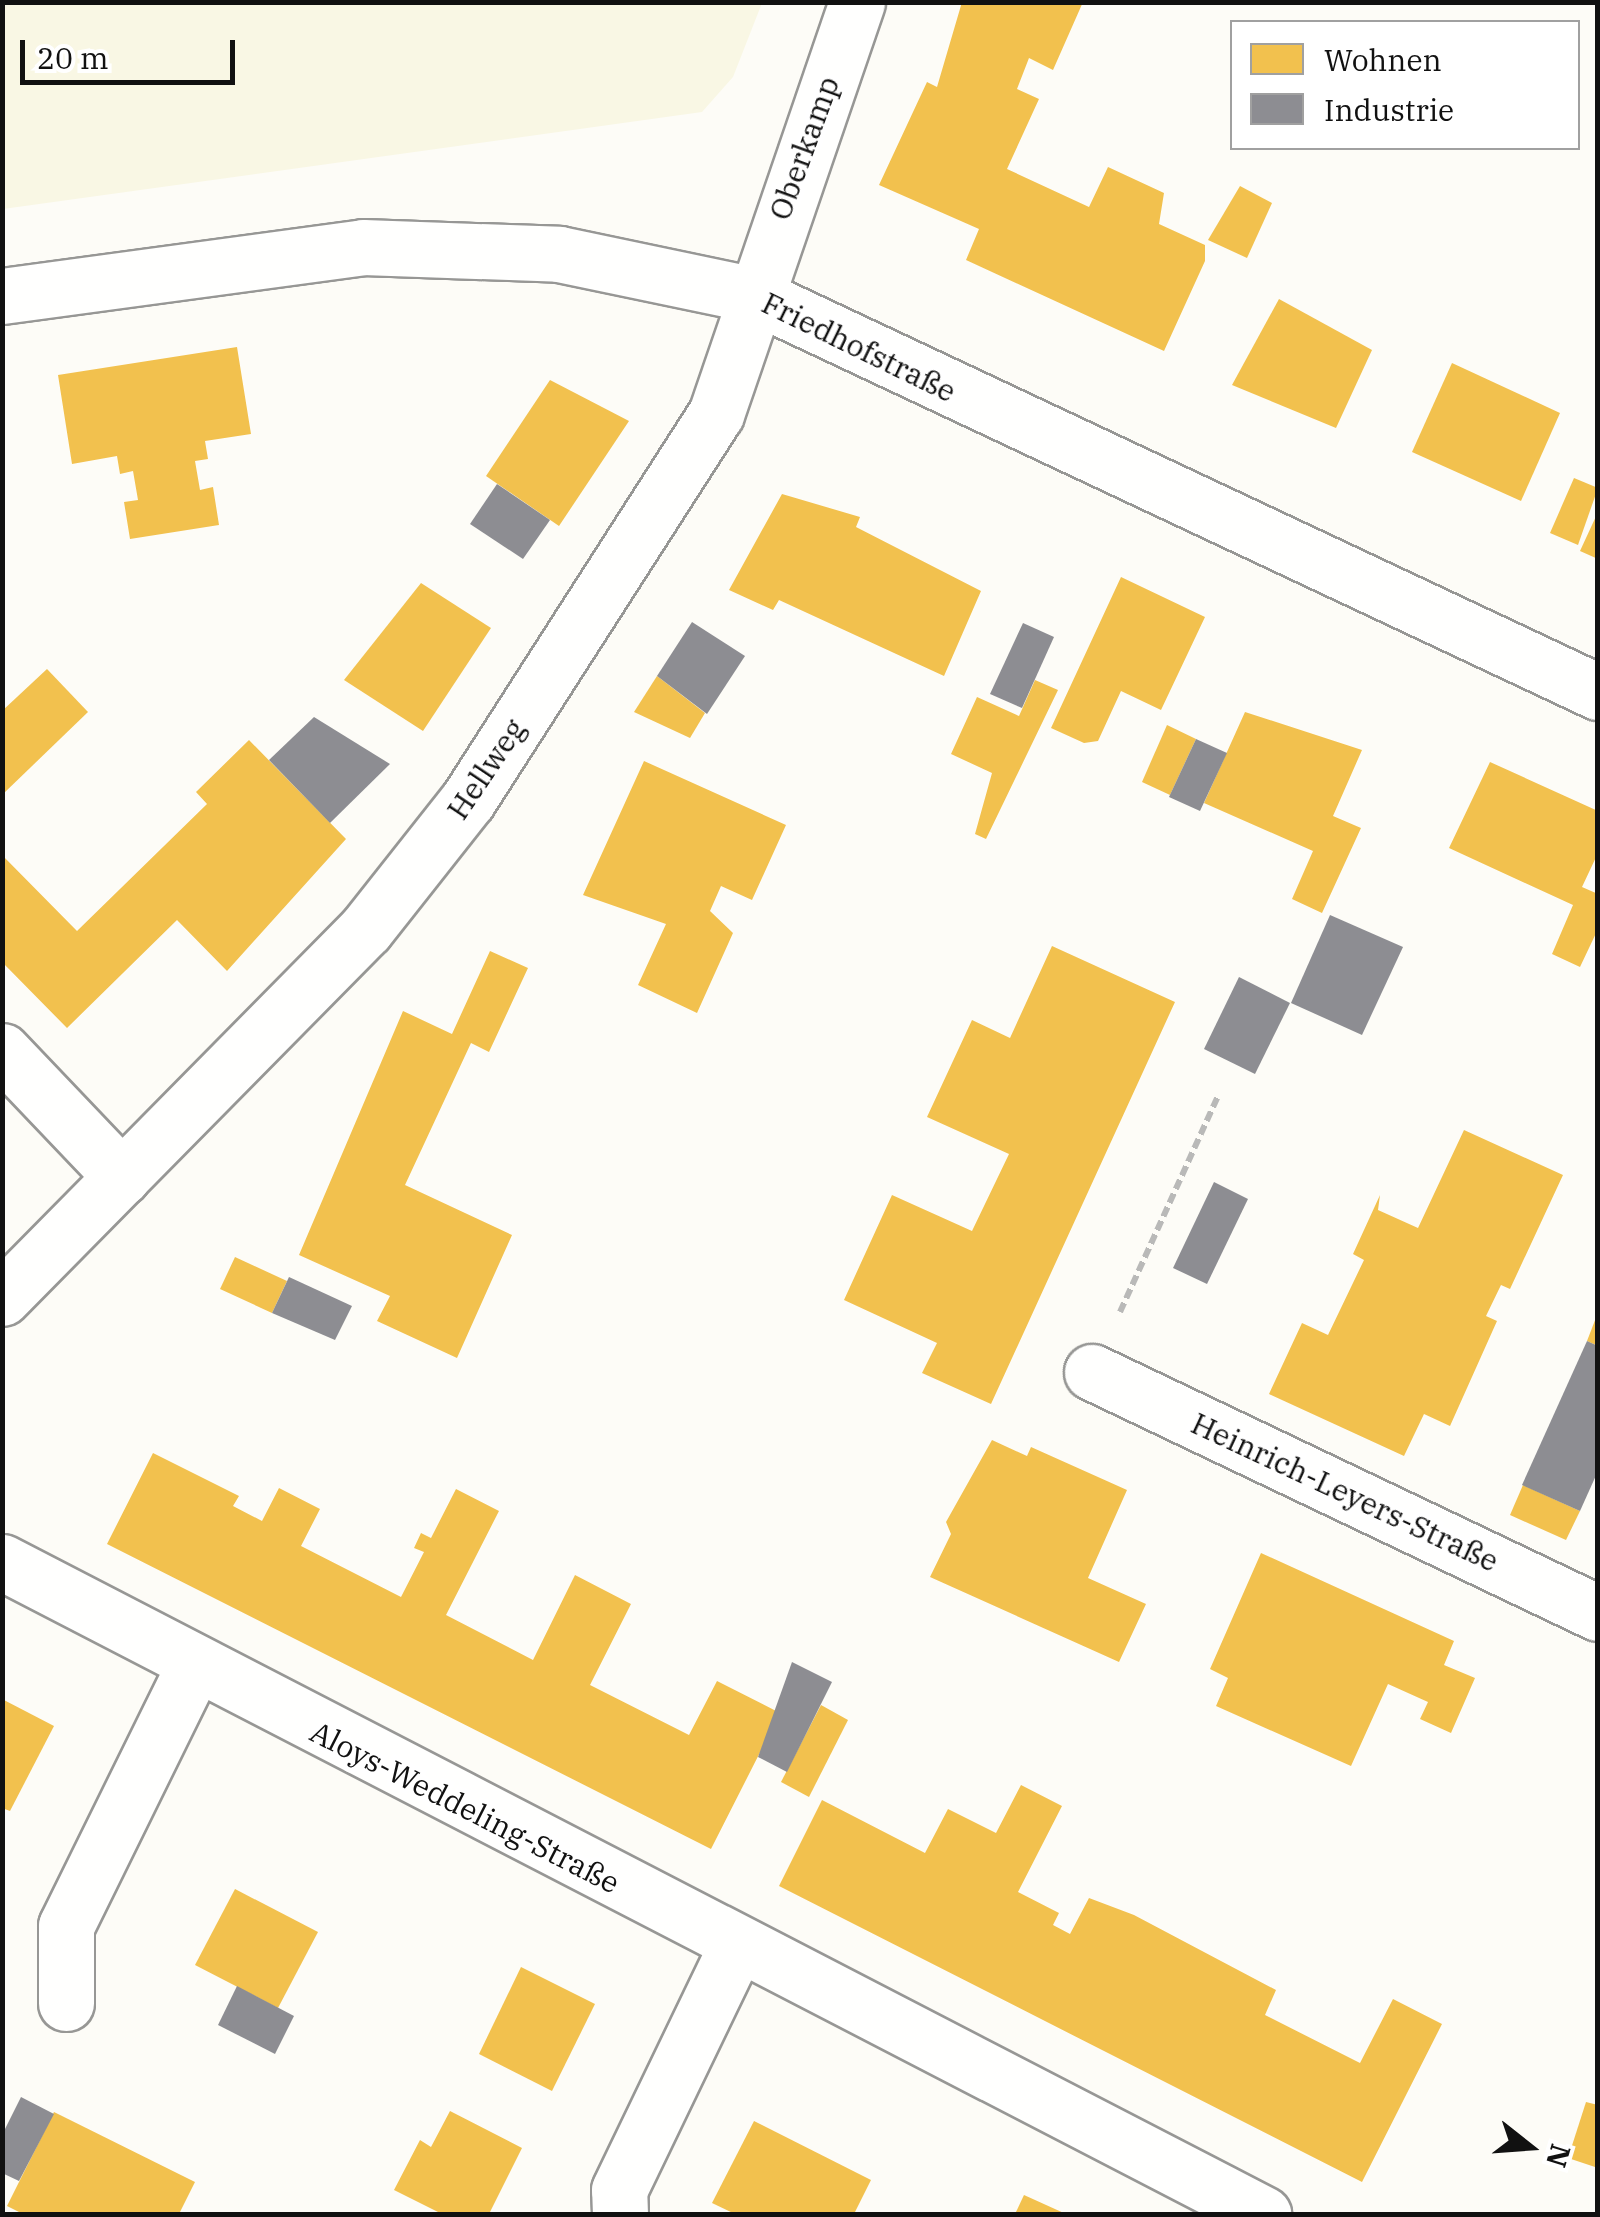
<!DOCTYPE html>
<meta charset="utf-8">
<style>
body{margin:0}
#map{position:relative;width:1600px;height:2217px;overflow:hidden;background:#fdfcf7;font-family:"IBM Plex Serif",serif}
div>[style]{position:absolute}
.farmland>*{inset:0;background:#f9f7e4}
.homes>*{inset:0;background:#f2c14e}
.industry>*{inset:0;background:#8d8d92}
.path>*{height:6px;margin-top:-3px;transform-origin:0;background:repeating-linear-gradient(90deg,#b9b9b8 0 10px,transparent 0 15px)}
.roads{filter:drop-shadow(2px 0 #979795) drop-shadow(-2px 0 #979795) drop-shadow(0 2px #979795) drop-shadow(0 -2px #979795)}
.minor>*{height:55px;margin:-27.5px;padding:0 27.5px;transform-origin:27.5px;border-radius:27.5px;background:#fffffe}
span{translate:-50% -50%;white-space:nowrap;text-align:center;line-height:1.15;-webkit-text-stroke:10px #fff;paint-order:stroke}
.street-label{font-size:30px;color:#111}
.frame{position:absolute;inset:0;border:5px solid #111;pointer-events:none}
.legend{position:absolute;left:1230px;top:20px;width:350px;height:130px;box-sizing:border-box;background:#fff;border:2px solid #a0a0a0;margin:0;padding:12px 18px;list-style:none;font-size:30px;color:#111}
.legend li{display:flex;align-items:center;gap:20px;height:50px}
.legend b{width:50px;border:2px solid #a0a0a0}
.north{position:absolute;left:1480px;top:2097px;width:100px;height:100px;-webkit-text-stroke:8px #fff;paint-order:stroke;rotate:107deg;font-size:28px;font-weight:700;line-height:40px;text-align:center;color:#111}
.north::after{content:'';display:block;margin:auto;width:35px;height:45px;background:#111;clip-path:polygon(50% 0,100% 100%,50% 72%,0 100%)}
.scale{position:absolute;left:20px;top:40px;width:215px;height:45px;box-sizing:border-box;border:5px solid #111;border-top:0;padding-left:12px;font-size:30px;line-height:35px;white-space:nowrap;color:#111;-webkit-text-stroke:8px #fff;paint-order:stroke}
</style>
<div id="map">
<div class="farmland">
<div style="clip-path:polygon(2px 3px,3px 2px,762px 3px,733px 77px,702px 112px,3px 209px)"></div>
</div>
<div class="homes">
<div style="clip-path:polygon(962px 2px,1083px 2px,1053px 70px,1029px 58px,1017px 89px,1039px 99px,1007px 169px,1089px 207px,1108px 167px,1164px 193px,1159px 224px,1205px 245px,1205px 261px,1164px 351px,966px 260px,979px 229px,879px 185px,927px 82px,937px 87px)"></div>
<div style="clip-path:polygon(1240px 186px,1272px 203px,1247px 258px,1208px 240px)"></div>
<div style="clip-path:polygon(1279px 299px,1372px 350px,1336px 428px,1232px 385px)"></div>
<div style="clip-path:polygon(237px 347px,251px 434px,205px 441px,208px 459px,195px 461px,200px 490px,213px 487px,219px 525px,130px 539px,124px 502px,138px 500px,133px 471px,120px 474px,117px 456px,72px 464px,58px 375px)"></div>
<div style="clip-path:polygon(1452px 363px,1560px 413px,1521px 501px,1412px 452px)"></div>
<div style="clip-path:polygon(550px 380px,629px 421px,559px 526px,486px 476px)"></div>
<div style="clip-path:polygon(1574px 478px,1598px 488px,1578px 545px,1550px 533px)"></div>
<div style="clip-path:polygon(782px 494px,860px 517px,856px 527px,981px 591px,944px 676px,779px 600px,773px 610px,729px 590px)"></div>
<div style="clip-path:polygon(1598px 512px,1598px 559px,1580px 551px)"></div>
<div style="clip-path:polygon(1121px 577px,1205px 617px,1161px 710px,1121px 691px,1098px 741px,1084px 743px,1051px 728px)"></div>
<div style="clip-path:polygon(421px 583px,491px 628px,423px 731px,344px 680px)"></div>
<div style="clip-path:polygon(47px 669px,88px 712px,2px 795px,2px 711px)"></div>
<div style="clip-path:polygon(657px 676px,705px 713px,690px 738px,634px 712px)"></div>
<div style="clip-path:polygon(1035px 680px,1058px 690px,986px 839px,975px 834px,992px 773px,951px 754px,977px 697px,1019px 716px)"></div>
<div style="clip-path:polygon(1245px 712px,1362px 750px,1333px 816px,1361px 828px,1322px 913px,1292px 899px,1313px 851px,1204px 803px)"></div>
<div style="clip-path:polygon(1167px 725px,1196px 739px,1170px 795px,1142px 782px)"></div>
<div style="clip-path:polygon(249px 740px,346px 839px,227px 971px,177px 920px,67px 1028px,2px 962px,2px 855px,77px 931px,207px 804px,196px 792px)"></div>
<div style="clip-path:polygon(644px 761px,786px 825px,752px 900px,721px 886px,710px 911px,733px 933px,697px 1013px,638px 985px,666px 924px,583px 895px)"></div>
<div style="clip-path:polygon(1490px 762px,1598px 811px,1598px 853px,1582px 887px,1598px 894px,1598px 929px,1580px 967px,1552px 954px,1573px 905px,1449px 848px)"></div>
<div style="clip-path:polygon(1052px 946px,1175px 1002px,991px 1404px,922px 1373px,937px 1343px,844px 1300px,892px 1195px,972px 1231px,1009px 1154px,927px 1117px,972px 1020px,1010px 1038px)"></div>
<div style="clip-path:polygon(490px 951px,528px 968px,489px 1052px,471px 1043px,405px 1185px,512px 1235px,457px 1358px,377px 1321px,390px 1296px,299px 1255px,403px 1011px,452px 1034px)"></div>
<div style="clip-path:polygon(1464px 1130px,1563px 1175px,1510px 1289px,1501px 1285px,1486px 1316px,1497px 1321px,1450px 1426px,1424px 1414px,1404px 1456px,1269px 1394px,1302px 1323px,1328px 1335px,1364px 1260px,1353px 1254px,1380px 1195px,1378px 1210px,1418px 1228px)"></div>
<div style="clip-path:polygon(235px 1257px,287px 1281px,272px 1313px,220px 1289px)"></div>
<div style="clip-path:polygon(1597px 1315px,1598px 1315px,1598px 1346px,1587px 1341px)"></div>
<div style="clip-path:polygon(992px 1440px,1027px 1456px,1031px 1447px,1127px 1490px,1088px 1578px,1146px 1604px,1119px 1662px,930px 1577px,951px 1534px,946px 1522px)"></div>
<div style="clip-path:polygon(153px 1453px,239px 1496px,233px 1506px,262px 1521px,279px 1488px,320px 1509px,301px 1546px,401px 1597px,424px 1552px,414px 1548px,421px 1533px,431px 1538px,456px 1489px,499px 1511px,446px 1615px,533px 1660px,575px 1575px,631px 1604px,590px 1685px,689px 1735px,717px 1681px,780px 1713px,711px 1849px,107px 1544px)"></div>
<div style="clip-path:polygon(1523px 1485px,1580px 1511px,1566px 1540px,1510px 1515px)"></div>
<div style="clip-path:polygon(1261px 1553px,1454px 1641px,1444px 1665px,1475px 1678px,1451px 1733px,1420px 1719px,1428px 1702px,1388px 1684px,1351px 1766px,1216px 1706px,1228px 1678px,1210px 1669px)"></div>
<div style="clip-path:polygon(2px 1699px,54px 1726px,10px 1811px,2px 1808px)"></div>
<div style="clip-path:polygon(821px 1705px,848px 1720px,809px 1797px,781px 1782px)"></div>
<div style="clip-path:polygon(1021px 1785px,1062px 1806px,1018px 1892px,1059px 1913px,1053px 1925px,1070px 1934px,1089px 1898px,1134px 1915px,1276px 1990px,1265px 2015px,1360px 2063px,1393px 1999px,1442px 2024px,1362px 2182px,779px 1886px,822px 1800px,925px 1853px,948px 1809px,996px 1833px)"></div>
<div style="clip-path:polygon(235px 1889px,318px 1932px,278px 2008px,195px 1965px)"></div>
<div style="clip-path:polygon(521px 1967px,595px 2004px,552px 2091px,479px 2054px)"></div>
<div style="clip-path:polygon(1586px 2102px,1598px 2105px,1598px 2168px,1568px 2158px)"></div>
<div style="clip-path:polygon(450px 2111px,522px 2148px,489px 2214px,442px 2214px,394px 2190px,420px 2140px,431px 2147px)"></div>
<div style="clip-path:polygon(54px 2112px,195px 2182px,179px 2214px,23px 2214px,7px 2206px)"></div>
<div style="clip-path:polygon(754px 2121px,871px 2180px,854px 2214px,735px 2214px,712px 2203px)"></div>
<div style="clip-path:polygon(1024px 2195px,1066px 2214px,1015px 2214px)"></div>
</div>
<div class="industry">
<div style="clip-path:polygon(497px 484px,550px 520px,523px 559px,470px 524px)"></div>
<div style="clip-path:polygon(692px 622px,745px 656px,707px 714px,657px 676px)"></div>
<div style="clip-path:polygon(1023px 623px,1054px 637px,1022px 708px,990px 694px)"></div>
<div style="clip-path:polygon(314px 717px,390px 764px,330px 823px,269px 760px)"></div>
<div style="clip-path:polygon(1196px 739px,1227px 753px,1200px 811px,1169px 797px)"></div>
<div style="clip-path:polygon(1330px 915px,1403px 947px,1362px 1035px,1291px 1003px)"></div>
<div style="clip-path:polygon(1239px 977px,1290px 1003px,1255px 1074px,1204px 1049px)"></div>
<div style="clip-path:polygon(1214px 1182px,1248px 1199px,1207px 1284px,1173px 1268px)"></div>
<div style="clip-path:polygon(289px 1277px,352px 1306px,335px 1340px,272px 1313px)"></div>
<div style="clip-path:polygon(1587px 1341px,1598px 1346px,1598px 1471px,1580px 1511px,1522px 1485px)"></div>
<div style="clip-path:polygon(792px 1662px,832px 1682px,787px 1772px,758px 1757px)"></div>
<div style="clip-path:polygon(237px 1986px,294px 2016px,275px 2054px,218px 2025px)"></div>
<div style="clip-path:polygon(21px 2097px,54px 2114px,19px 2181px,2px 2173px,2px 2135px)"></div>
</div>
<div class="path">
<div style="left:1120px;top:1312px;width:237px;rotate:-65.6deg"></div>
</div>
<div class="roads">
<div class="minor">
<div style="left:2px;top:296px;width:364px;rotate:-7.7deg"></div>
<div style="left:363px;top:247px;width:196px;rotate:2deg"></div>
<div style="left:559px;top:254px;width:196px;rotate:11.8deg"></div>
<div style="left:751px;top:294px;width:936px;rotate:25.17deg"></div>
<div style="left:2px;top:1051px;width:174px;rotate:46.4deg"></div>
<div style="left:2px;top:1298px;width:518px;rotate:-45.39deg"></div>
<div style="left:366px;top:929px;width:164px;rotate:-51.7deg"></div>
<div style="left:468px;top:800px;width:459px;rotate:-57.3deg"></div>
<div style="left:716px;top:414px;width:435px;rotate:-71.1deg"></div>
<div style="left:1092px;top:1372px;width:560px;rotate:25.47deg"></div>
<div style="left:2px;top:1562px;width:1420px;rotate:27.34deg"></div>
<div style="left:66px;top:2003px;width:77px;rotate:-90deg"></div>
<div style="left:66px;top:1926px;width:290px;rotate:-63.8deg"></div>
<div style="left:620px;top:2214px;width:24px;rotate:-92deg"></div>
<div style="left:619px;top:2190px;width:270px;rotate:-64.3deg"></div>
</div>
</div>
<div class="street-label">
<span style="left:804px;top:148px;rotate:-70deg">Oberkamp</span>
<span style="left:859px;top:347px;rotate:26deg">Friedhofstraße</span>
<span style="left:486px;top:769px;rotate:-56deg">Hellweg</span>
<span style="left:1345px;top:1492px;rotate:25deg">Heinrich-Leyers-Straße</span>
<span style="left:465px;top:1807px;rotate:27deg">Aloys-Weddeling-Straße</span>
</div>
<div class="frame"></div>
<ul class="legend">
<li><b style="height:28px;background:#f2c14e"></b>Wohnen</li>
<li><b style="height:28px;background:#8d8d92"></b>Industrie</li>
</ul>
<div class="north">N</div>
<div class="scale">20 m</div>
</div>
